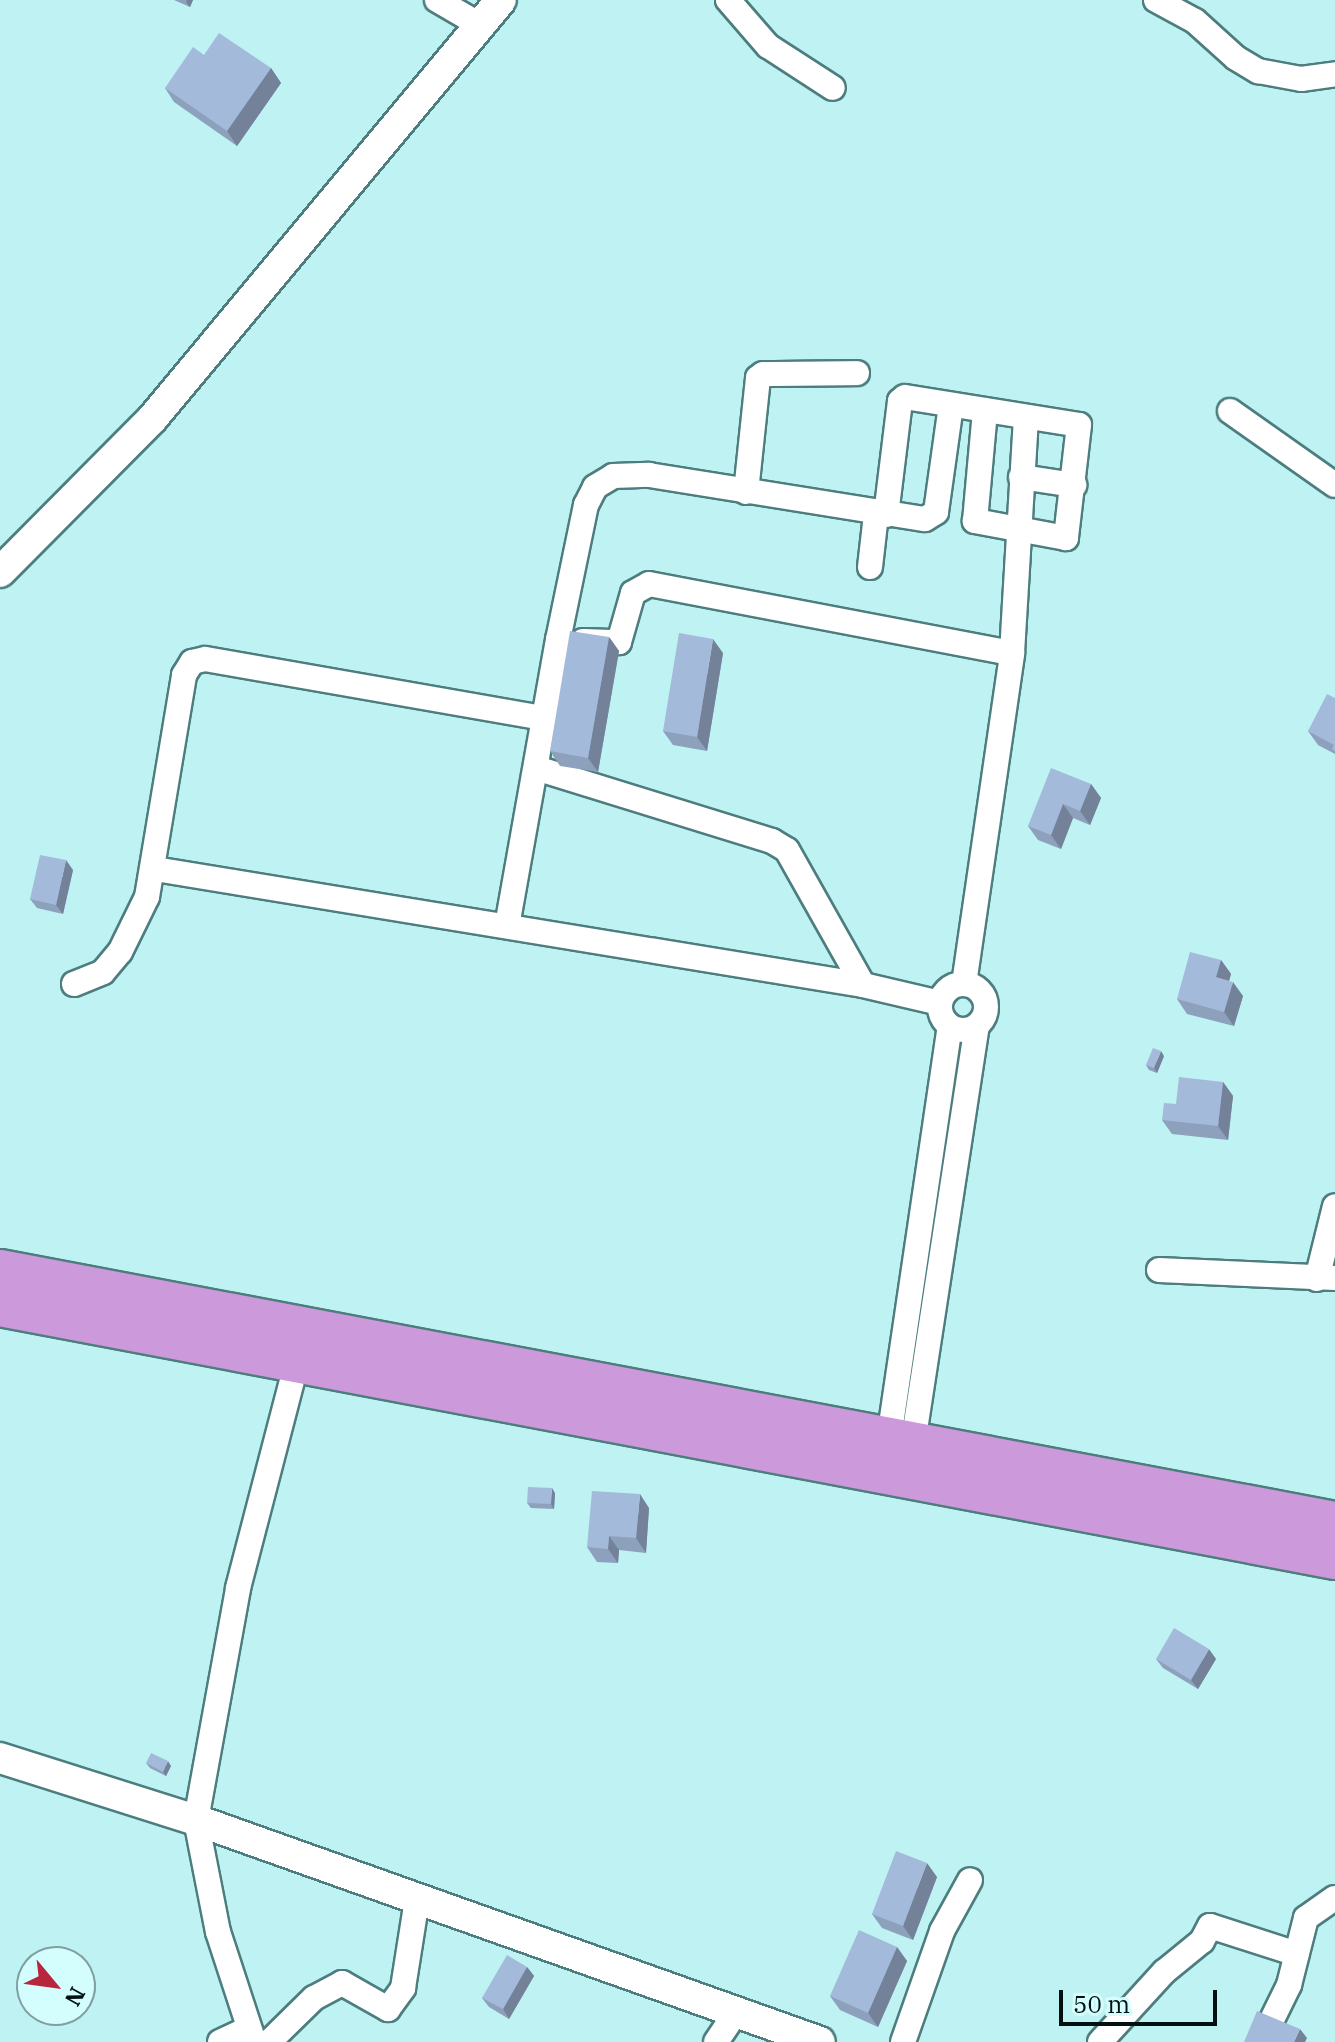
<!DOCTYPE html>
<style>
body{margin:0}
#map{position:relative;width:1335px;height:2042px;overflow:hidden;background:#bef2f3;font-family:"IBM Plex Serif",serif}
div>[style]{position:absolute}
.roads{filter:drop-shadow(2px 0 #4d7d7e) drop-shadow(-2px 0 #4d7d7e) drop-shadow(0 2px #4d7d7e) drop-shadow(0 -2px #4d7d7e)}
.minor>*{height:24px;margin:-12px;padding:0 12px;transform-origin:12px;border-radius:12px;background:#fff}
.minor>.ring{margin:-12px;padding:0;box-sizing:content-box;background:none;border:24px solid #fff;border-radius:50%}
.tertiary>*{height:30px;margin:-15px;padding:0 15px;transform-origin:15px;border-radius:15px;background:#fff}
.trunk>*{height:40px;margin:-20px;padding:0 20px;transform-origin:20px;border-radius:20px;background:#cc9ada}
.wall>*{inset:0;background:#8da0bc}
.shaded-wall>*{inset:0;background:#738299}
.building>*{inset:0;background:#a4badb}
span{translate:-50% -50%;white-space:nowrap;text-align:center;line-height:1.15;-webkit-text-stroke:6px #d4fdfe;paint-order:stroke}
.north{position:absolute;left:16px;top:1946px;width:80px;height:80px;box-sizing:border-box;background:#d4fdfe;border:2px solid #809fa0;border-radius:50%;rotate:119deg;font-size:22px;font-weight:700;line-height:32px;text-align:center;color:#011112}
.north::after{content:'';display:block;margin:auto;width:28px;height:36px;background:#b7263d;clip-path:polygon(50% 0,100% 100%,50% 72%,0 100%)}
.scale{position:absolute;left:1059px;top:1990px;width:158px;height:36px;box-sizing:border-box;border:4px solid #011112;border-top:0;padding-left:10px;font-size:24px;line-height:28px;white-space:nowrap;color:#011112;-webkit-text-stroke:6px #d4fdfe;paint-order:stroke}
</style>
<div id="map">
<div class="roads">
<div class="minor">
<div style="left:437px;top:0;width:50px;rotate:30.2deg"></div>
<div style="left:728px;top:0;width:61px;rotate:49deg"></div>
<div style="left:768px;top:46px;width:77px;rotate:32.9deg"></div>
<div style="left:1156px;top:0;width:44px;rotate:28.3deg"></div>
<div style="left:1195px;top:21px;width:55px;rotate:42.1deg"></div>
<div style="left:1236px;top:58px;width:26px;rotate:31deg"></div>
<div style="left:1258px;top:71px;width:44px;rotate:10.5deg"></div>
<div style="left:1301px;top:79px;width:34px;rotate:-8deg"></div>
<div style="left:1230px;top:411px;width:128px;rotate:35.2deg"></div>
<div style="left:1021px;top:477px;width:54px;rotate:8.6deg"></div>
<div style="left:746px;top:492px;width:115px;rotate:-84deg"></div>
<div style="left:758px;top:378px;width:6px;rotate:-39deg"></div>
<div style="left:763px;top:374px;width:94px;rotate:-0.6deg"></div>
<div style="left:886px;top:515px;width:115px;rotate:-83deg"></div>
<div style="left:900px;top:401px;width:6px;rotate:-39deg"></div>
<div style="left:905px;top:397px;width:176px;rotate:9.1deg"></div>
<div style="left:1079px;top:425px;width:114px;rotate:96.6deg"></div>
<div style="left:1066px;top:538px;width:93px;rotate:-169.4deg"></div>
<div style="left:975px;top:521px;width:110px;rotate:-84.8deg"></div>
<div style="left:870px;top:567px;width:53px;rotate:-83.5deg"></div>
<div style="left:583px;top:641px;width:36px;rotate:2deg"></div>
<div style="left:619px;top:642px;width:51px;rotate:-74.1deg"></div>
<div style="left:633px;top:593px;width:18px;rotate:-29deg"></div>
<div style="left:649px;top:584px;width:369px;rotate:10.8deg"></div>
<div style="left:536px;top:768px;width:247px;rotate:17.2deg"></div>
<div style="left:772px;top:841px;width:17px;rotate:31deg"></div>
<div style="left:787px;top:850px;width:155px;rotate:60.6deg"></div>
<div style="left:155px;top:869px;width:717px;rotate:9.3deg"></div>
<div style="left:863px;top:985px;width:79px;rotate:13.2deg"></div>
<div style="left:507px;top:926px;width:291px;rotate:-79.9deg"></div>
<div style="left:558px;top:640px;width:138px;rotate:-78.3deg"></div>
<div style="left:586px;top:505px;width:20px;rotate:-63deg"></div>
<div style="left:595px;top:487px;width:21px;rotate:-31deg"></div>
<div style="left:613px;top:476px;width:36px;rotate:-2deg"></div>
<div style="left:649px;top:475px;width:279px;rotate:9.1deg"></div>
<div style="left:925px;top:519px;width:13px;rotate:-32deg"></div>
<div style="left:936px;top:512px;width:108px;rotate:-82deg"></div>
<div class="ring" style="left:940px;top:984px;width:22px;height:22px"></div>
<div style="left:74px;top:984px;width:31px;rotate:-22deg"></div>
<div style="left:103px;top:972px;width:26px;rotate:-50deg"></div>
<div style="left:120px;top:952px;width:61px;rotate:-63.9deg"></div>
<div style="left:147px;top:897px;width:225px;rotate:-80.5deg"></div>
<div style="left:184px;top:675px;width:15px;rotate:-58deg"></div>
<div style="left:192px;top:662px;width:13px;rotate:-13deg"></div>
<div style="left:205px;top:659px;width:344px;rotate:9.9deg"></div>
<div style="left:964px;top:984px;width:334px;rotate:-81.7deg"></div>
<div style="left:1012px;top:653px;width:235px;rotate:-86.6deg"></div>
<div style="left:1159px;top:1270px;width:176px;rotate:2.6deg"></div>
<div style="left:1317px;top:1279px;width:75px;rotate:-76.1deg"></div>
<div style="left:889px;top:1438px;width:416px;rotate:-81.6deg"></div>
<div style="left:913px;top:1443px;width:422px;rotate:-81.3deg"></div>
<div style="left:220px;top:2042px;width:29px;rotate:-25deg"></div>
<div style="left:254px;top:2042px;width:116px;rotate:-108.1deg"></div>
<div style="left:218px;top:1932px;width:114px;rotate:-101.1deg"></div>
<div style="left:196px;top:1820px;width:236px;rotate:-79.7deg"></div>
<div style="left:238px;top:1588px;width:229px;rotate:-75.4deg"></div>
<div style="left:269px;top:2042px;width:63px;rotate:-44.4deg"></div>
<div style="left:314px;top:1998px;width:32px;rotate:-28deg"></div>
<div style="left:342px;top:1983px;width:53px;rotate:29.5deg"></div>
<div style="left:388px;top:2009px;width:26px;rotate:-54deg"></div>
<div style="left:403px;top:1988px;width:89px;rotate:-81deg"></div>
<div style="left:716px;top:2042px;width:36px;rotate:-56deg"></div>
<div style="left:903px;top:2042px;width:118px;rotate:-70.6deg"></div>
<div style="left:942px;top:1931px;width:58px;rotate:-61.2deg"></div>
<div style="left:1100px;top:2042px;width:95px;rotate:-47.6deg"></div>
<div style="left:1164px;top:1972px;width:49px;rotate:-39.2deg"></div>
<div style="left:1202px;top:1941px;width:17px;rotate:-62deg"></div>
<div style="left:1210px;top:1926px;width:91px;rotate:17.8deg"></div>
<div style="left:1261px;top:2042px;width:64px;rotate:-63.8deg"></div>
<div style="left:1289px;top:1985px;width:69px;rotate:-75.8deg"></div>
<div style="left:1306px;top:1918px;width:35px;rotate:-35deg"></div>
</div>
<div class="tertiary">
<div style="left:0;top:572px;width:216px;rotate:-45.2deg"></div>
<div style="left:152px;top:419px;width:545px;rotate:-50.21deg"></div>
<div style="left:0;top:1758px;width:206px;rotate:17.6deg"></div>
<div style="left:196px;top:1820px;width:662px;rotate:19.58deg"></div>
</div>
<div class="trunk">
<div style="left:0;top:1270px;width:1359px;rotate:10.69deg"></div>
<div style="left:0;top:1306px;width:1359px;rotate:10.73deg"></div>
</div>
</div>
<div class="wall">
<div style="clip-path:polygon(174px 0,193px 0,190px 7px)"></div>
<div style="clip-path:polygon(204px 55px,271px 68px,281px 83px,237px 146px,174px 102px,165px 88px)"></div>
<div style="clip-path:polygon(609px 637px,619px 651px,598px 772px,560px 766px,550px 751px)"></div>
<div style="clip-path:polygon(723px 653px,707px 751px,673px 745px,663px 731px)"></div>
<div style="clip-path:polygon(1335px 698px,1335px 754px,1318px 745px,1308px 731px)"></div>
<div style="clip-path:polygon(1091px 784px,1101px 798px,1090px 825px,1073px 818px,1061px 849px,1038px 840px,1028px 826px)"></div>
<div style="clip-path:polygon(73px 870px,63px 914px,37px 908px,30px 899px)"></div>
<div style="clip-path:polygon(1221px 960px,1231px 974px,1229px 981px,1243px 996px,1234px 1026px,1187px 1014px,1177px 999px)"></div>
<div style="clip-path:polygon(1164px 1056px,1157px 1073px,1149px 1070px,1146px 1065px)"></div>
<div style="clip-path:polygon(1223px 1082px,1233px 1096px,1228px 1140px,1172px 1134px,1162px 1120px,1176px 1104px)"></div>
<div style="clip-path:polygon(555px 1493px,554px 1509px,531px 1508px,527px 1503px)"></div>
<div style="clip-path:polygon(649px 1508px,646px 1553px,619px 1550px,618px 1563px,597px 1562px,587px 1547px)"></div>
<div style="clip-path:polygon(1156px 1659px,1216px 1659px,1198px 1689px,1163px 1668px)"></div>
<div style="clip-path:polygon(146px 1763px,171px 1766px,166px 1776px,150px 1768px)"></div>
<div style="clip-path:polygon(937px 1877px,913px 1940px,882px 1928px,872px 1914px)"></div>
<div style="clip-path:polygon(897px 1947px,907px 1961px,878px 2027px,840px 2010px,830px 1996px)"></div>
<div style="clip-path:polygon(527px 1967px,534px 1976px,509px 2019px,489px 2007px,482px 1998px)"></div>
</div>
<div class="shaded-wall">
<div style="clip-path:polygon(187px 0,193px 0,190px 7px,186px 2px)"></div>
<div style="clip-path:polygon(271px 68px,281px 83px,237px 146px,227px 131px)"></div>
<div style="clip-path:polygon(609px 637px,619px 651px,598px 772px,588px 758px)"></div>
<div style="clip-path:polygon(713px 639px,723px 653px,707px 751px,697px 737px)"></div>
<div style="clip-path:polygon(1091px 784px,1101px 798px,1090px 825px,1080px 811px)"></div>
<div style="clip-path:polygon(1063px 804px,1073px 818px,1061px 849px,1051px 835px)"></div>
<div style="clip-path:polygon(66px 860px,73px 870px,63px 914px,56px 905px)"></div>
<div style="clip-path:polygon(1221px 960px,1231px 974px,1226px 991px,1216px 977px)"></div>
<div style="clip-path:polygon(1233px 982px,1243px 996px,1234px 1026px,1224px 1012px)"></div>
<div style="clip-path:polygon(1161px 1051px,1164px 1056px,1157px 1073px,1154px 1068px)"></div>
<div style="clip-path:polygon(1223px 1082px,1233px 1096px,1228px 1140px,1218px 1126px)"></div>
<div style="clip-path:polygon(552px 1488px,555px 1493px,554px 1509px,551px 1504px)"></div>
<div style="clip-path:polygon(640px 1494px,649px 1508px,646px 1553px,636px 1538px)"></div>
<div style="clip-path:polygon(609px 1536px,619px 1550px,618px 1563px,608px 1549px)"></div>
<div style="clip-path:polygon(1209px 1649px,1216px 1659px,1198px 1689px,1191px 1680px)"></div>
<div style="clip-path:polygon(168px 1761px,171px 1766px,166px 1776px,163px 1772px)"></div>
<div style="clip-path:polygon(927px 1863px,937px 1877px,913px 1940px,903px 1926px)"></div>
<div style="clip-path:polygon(897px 1947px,907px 1961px,878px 2027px,868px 2013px)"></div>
<div style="clip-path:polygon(527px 1967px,534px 1976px,509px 2019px,503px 2009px)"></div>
<div style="clip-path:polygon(1300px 2029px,1307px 2038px,1305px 2042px,1294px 2042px)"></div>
</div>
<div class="building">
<div style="clip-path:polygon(219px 33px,271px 68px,227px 131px,165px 88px,193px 47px,204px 55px)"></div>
<div style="clip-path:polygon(570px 631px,609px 637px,588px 758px,550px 751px)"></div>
<div style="clip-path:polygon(679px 633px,713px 639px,697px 737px,663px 731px)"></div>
<div style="clip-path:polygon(1327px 694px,1335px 698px,1335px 751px,1332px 749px,1334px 745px,1308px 731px)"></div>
<div style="clip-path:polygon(1051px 768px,1091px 784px,1080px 811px,1063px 804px,1051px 835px,1028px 826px)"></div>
<div style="clip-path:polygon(40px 855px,66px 860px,56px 905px,30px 899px)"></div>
<div style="clip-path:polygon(1190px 952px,1221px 960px,1216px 977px,1233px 982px,1224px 1012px,1177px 999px)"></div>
<div style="clip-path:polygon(1153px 1048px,1161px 1051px,1154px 1068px,1146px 1065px)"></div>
<div style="clip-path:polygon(1179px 1077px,1223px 1082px,1218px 1126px,1162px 1120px,1164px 1103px,1176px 1104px)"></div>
<div style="clip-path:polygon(528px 1487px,552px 1488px,551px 1504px,527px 1503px)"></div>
<div style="clip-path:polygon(592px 1491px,640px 1494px,636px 1538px,609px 1536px,608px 1549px,587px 1547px)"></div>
<div style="clip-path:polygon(1174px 1628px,1209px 1649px,1191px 1680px,1156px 1659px)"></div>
<div style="clip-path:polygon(151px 1753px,168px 1761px,163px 1772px,146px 1763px)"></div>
<div style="clip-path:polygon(896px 1851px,927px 1863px,903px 1926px,872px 1914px)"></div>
<div style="clip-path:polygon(859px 1930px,897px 1947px,868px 2013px,830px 1996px)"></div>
<div style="clip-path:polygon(507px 1955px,527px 1967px,503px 2009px,482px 1998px)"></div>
<div style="clip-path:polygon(1257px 2011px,1300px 2029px,1294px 2042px,1244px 2042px)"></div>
</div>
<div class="north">N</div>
<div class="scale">50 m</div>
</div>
